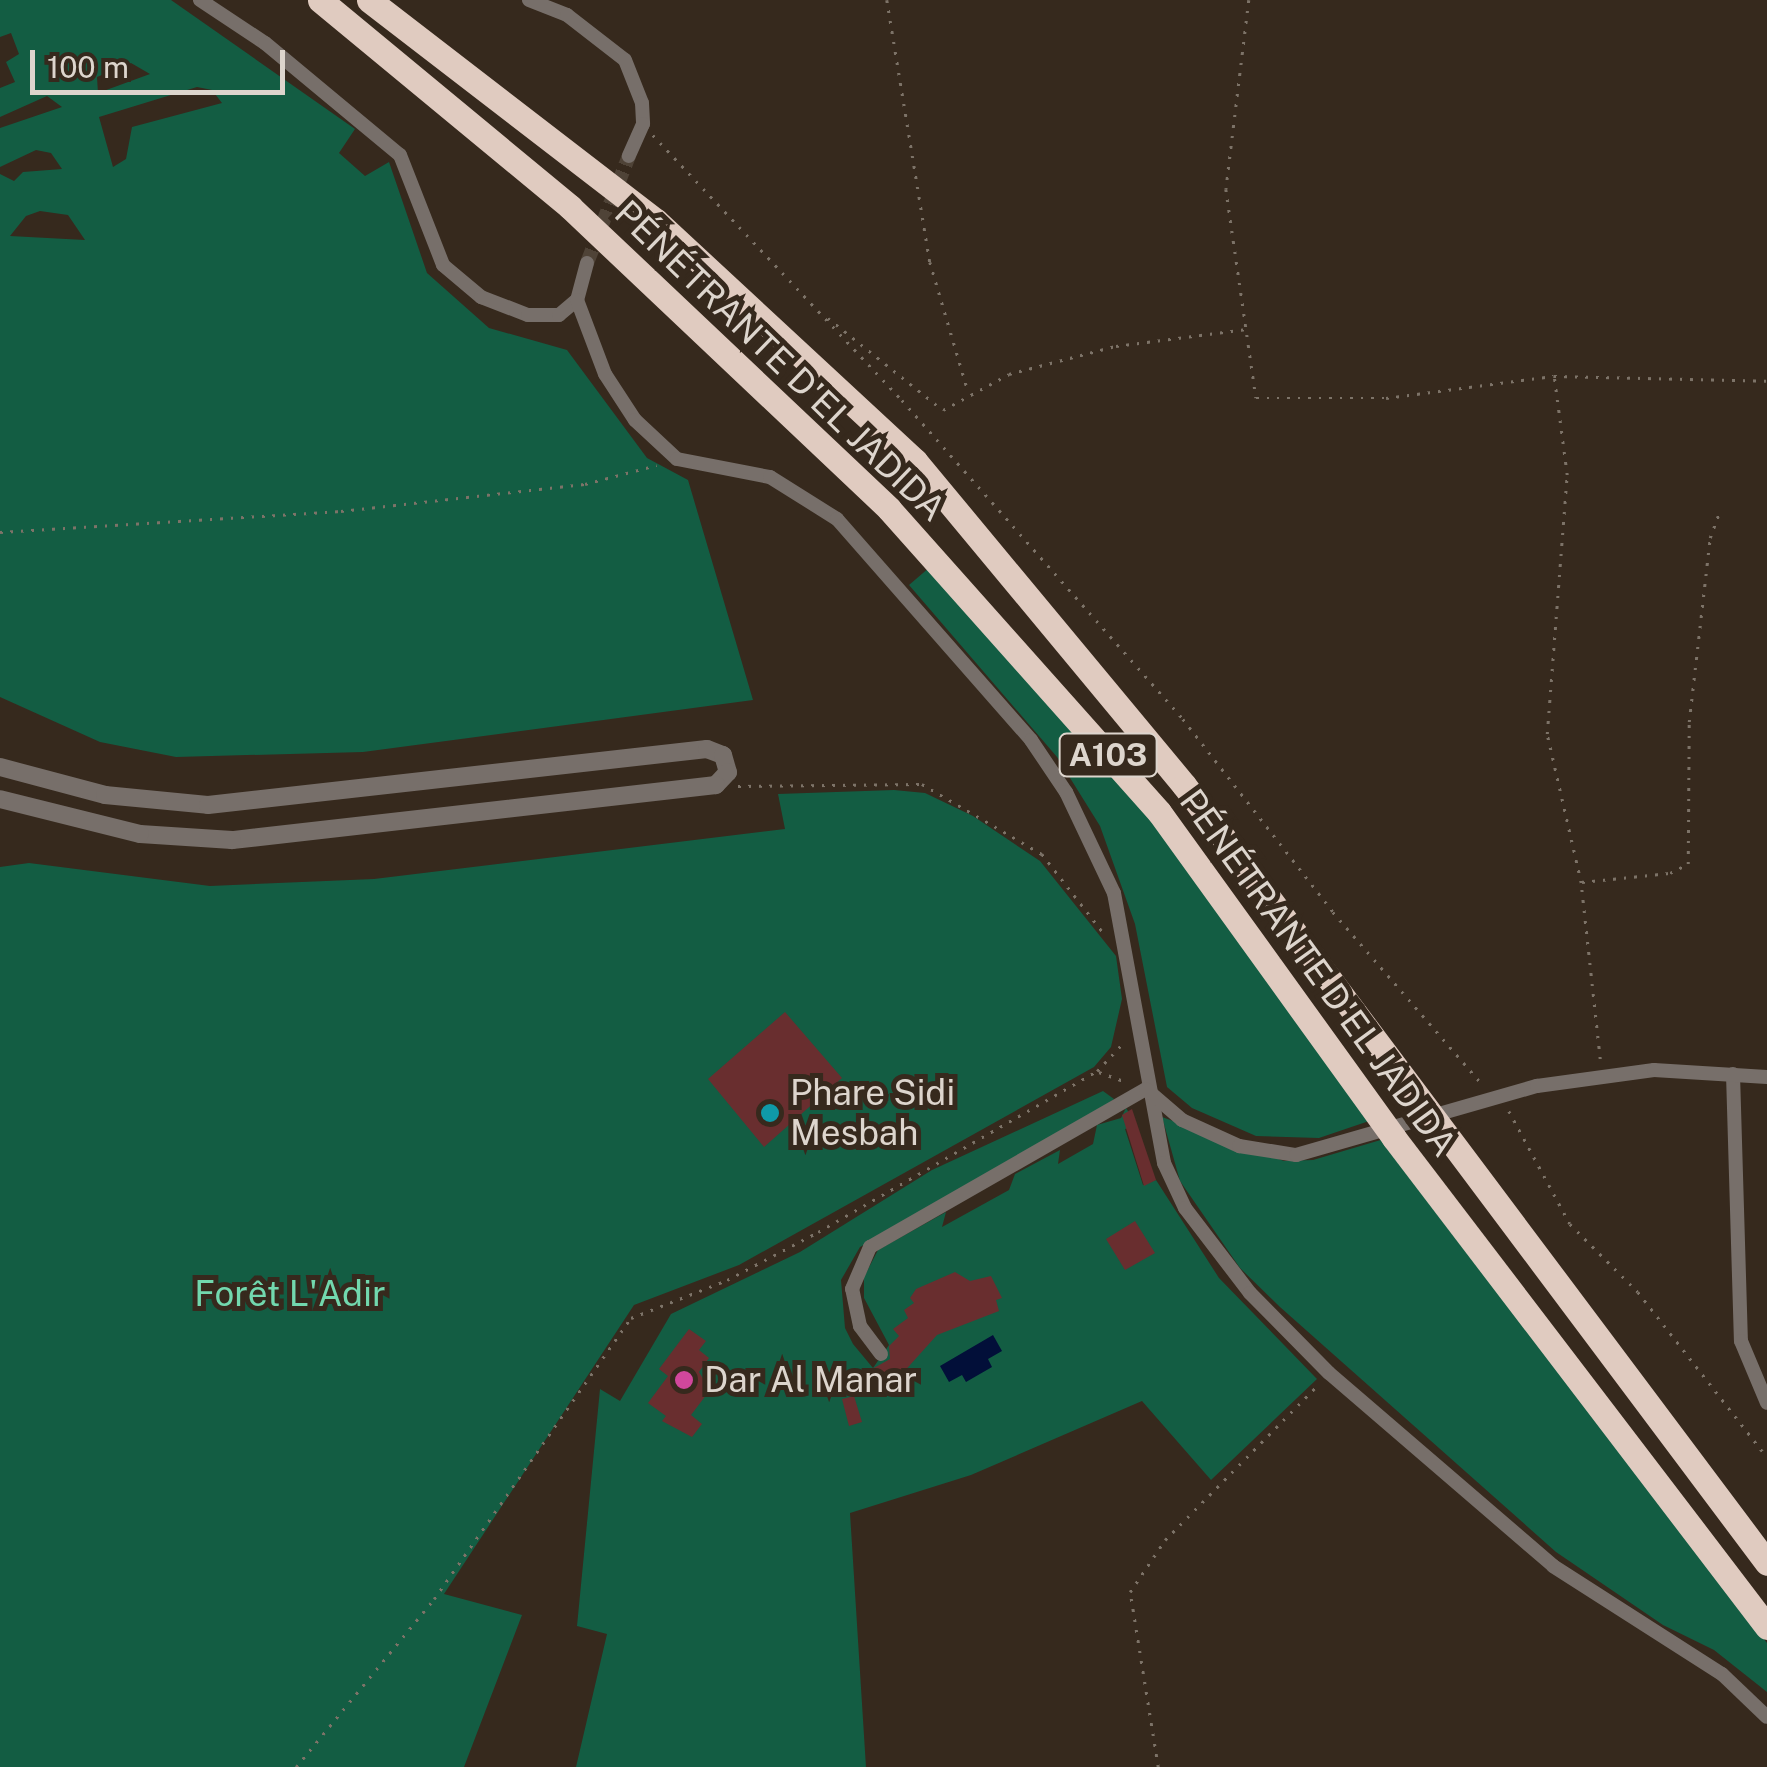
<!DOCTYPE html>
<meta charset="utf-8">
<style>
body{margin:0}
#map{position:relative;width:1767px;height:1767px;overflow:hidden;background:#36291d;font-family:"Public Sans",sans-serif}
div>[style]{position:absolute}
.green>*{inset:0;background:#135d43}
.water>*{inset:0;background:#020f39}
.building>*{inset:0;background:#692e2f}
.minor-tunnel>*{height:14px;margin-top:-7px;transform-origin:0;background:repeating-linear-gradient(90deg,#4f4337 0 14px,transparent 0 21px)}
.path>*{height:2.5px;margin-top:-1.25px;transform-origin:0;background:repeating-linear-gradient(90deg,#7d7368 0 2.5px,transparent 0 10.5px)}
.minor>*{height:14px;margin:-7px;padding:0 7px;transform-origin:7px;border-radius:7px;background:#776f6a}
.tertiary>*{height:18px;margin:-9px;padding:0 9px;transform-origin:9px;border-radius:9px;background:#776f6a}
.motorway>*{height:25px;margin:-12.5px;padding:0 12.5px;transform-origin:12.5px;border-radius:12.5px;background:#e0cbc0}
.dots>*{width:28px;height:28px;translate:-50% -50%;box-sizing:border-box;border:5px solid #36291d;border-radius:50%}
span{translate:-50% -50%;white-space:nowrap;text-align:center;line-height:1.15;-webkit-text-stroke:10px #36291d;paint-order:stroke}
.shield-label span{padding:2px 8px;background:#36291d;border:2px solid;border-radius:8px;-webkit-text-stroke-width:0}
.shield-label{font-size:32px;color:#ddd5cd;font-weight:700}
.street-label{font-size:35px;color:#ddd5cd}
.poi-label{font-size:35px;color:#ddd5cd}
.left{translate:0 -50%;text-align:left}
.park-label{font-size:35px;color:#72d8ae}
.scale{position:absolute;left:30px;top:50px;width:255px;height:45px;box-sizing:border-box;border:5px solid #ddd5cd;border-top:0;padding-left:12px;font-size:30px;line-height:35px;white-space:nowrap;color:#ddd5cd;-webkit-text-stroke:8px #36291d;paint-order:stroke}
</style>
<div id="map">
<div class="green">
<div style="clip-path:polygon(evenodd,0 0,171px 0,355px 129px,339px 153px,365px 176px,389px 162px,427px 273px,489px 328px,567px 350px,647px 458px,688px 480px,753px 700px,363px 752px,176px 757px,100px 742px,0 697px,0 174px,14px 181px,23px 172px,62px 169px,51px 153px,36px 150px,0 167px,0 128px,62px 107px,47px 96px,0 117px,0 88px,15px 82px,6px 62px,19px 54px,11px 33px,0 37px,0 0,131px 63px,150px 74px,98px 93px,97px 77px,131px 63px,0 0,197px 87px,212px 90px,222px 103px,132px 127px,126px 159px,113px 167px,99px 117px,197px 87px,0 0,40px 211px,68px 215px,85px 240px,10px 236px,26px 216px,40px 211px)"></div>
<div style="clip-path:polygon(930px 567px,1153px 821px,1372px 1120px,1319px 1138px,1256px 1136px,1192px 1108px,1167px 1087px,1135px 924px,1100px 826px,1057px 757px,909px 585px)"></div>
<div style="clip-path:polygon(894px 790px,925px 793px,973px 816px,1040px 861px,1116px 956px,1122px 999px,1111px 1047px,1094px 1067px,739px 1265px,634px 1305px,444px 1594px,522px 1615px,464px 1767px,0 1767px,0 867px,29px 863px,210px 886px,374px 879px,785px 829px,778px 794px)"></div>
<div style="clip-path:polygon(1103px 1091px,1114px 1099px,1083px 1123px,860px 1247px,841px 1280px,845px 1328px,853px 1344px,873px 1368px,889px 1345px,864px 1298px,864px 1277px,878px 1250px,946px 1212px,942px 1227px,1009px 1190px,1015px 1174px,1060px 1150px,1058px 1164px,1093px 1144px,1097px 1125px,1121px 1118px,1126px 1108px,1137px 1126px,1125px 1129px,1143px 1185px,1156px 1180px,1219px 1278px,1317px 1379px,1211px 1480px,1142px 1401px,971px 1475px,850px 1513px,866px 1767px,576px 1767px,607px 1634px,577px 1626px,600px 1389px,620px 1401px,671px 1314px,800px 1252px,932px 1170px)"></div>
<div style="clip-path:polygon(1162px 1117px,1284px 1161px,1313px 1160px,1384px 1139px,1767px 1643px,1767px 1692px,1714px 1650px,1663px 1625px,1556px 1552px,1280px 1307px,1240px 1268px,1180px 1181px)"></div>
</div>
<div class="water">
<div style="clip-path:polygon(993px 1335px,1002px 1351px,988px 1359px,992px 1367px,966px 1382px,962px 1375px,949px 1382px,940px 1366px)"></div>
</div>
<div class="building">
<div style="clip-path:polygon(785px 1012px,842px 1078px,764px 1147px,708px 1079px)"></div>
<div style="clip-path:polygon(1132px 1109px,1156px 1180px,1144px 1186px,1122px 1115px)"></div>
<div style="clip-path:polygon(1135px 1221px,1155px 1253px,1125px 1270px,1106px 1239px)"></div>
<div style="clip-path:polygon(955px 1272px,970px 1281px,991px 1276px,1002px 1298px,996px 1300px,999px 1311px,937px 1335px,883px 1395px,869px 1380px,872px 1369px,890px 1359px,889px 1346px,899px 1336px,893px 1329px,908px 1318px,904px 1310px,914px 1303px,910px 1298px,916px 1289px)"></div>
<div style="clip-path:polygon(689px 1329px,706px 1341px,699px 1350px,709px 1358px,699px 1372px,710px 1390px,691px 1415px,702px 1424px,692px 1437px,662px 1421px,666px 1416px,648px 1403px,668px 1376px,659px 1369px)"></div>
<div style="clip-path:polygon(854px 1396px,862px 1422px,849px 1426px,842px 1399px)"></div>
</div>
<div class="minor-tunnel">
<div style="left:587px;top:263px;width:115px;rotate:-68.6deg"></div>
</div>
<div class="path">
<div style="left:887px;top:0;width:266px;rotate:80.7deg"></div>
<div style="left:930px;top:262px;width:134px;rotate:73.6deg"></div>
<div style="left:1249px;top:0;width:190px;rotate:96.9deg"></div>
<div style="left:1226px;top:189px;width:211px;rotate:81.8deg"></div>
<div style="left:1256px;top:398px;width:130px"></div>
<div style="left:1386px;top:398px;width:169px;rotate:-7.5deg"></div>
<div style="left:653px;top:135px;width:364px;rotate:46.8deg"></div>
<div style="left:902px;top:400px;width:425px;rotate:48.6deg"></div>
<div style="left:1183px;top:719px;width:244px;rotate:52.1deg"></div>
<div style="left:1333px;top:912px;width:229px;rotate:49.1deg"></div>
<div style="left:828px;top:318px;width:147px;rotate:38.7deg"></div>
<div style="left:943px;top:410px;width:75px;rotate:-28.6deg"></div>
<div style="left:1009px;top:374px;width:111px;rotate:-14.7deg"></div>
<div style="left:1116px;top:346px;width:132px;rotate:-7.4deg"></div>
<div style="left:0;top:532px;width:342px;rotate:-3.5deg"></div>
<div style="left:341px;top:511px;width:245px;rotate:-6.3deg"></div>
<div style="left:585px;top:484px;width:74px;rotate:-14.8deg"></div>
<div style="left:738px;top:786px;width:184px;rotate:-0.6deg"></div>
<div style="left:922px;top:784px;width:139px;rotate:30.3deg"></div>
<div style="left:1042px;top:854px;width:103px;rotate:52.1deg"></div>
<div style="left:1582px;top:882px;width:88px;rotate:-5.8deg"></div>
<div style="left:1670px;top:873px;width:20px;rotate:-27deg"></div>
<div style="left:1688px;top:864px;width:142px;rotate:-89.6deg"></div>
<div style="left:1689px;top:722px;width:185px;rotate:-83.5deg"></div>
<div style="left:1710px;top:538px;width:29px;rotate:-70deg"></div>
<div style="left:1600px;top:1059px;width:177px;rotate:-96.2deg"></div>
<div style="left:1581px;top:883px;width:153px;rotate:-102.9deg"></div>
<div style="left:1547px;top:734px;width:260px;rotate:-85.6deg"></div>
<div style="left:1567px;top:475px;width:100px;rotate:-97.5deg"></div>
<div style="left:1554px;top:376px;width:213px;rotate:1.3deg"></div>
<div style="left:1099px;top:1072px;width:27px;rotate:20deg"></div>
<div style="left:1509px;top:1111px;width:128px;rotate:61.6deg"></div>
<div style="left:1570px;top:1224px;width:96px;rotate:45deg"></div>
<div style="left:1638px;top:1292px;width:209px;rotate:52deg"></div>
<div style="left:296px;top:1767px;width:217px;rotate:-50.6deg"></div>
<div style="left:434px;top:1599px;width:343px;rotate:-55deg"></div>
<div style="left:631px;top:1318px;width:103px;rotate:-21.6deg"></div>
<div style="left:727px;top:1280px;width:103px;rotate:-27.8deg"></div>
<div style="left:818px;top:1232px;width:322px;rotate:-30deg"></div>
<div style="left:1097px;top:1071px;width:40px;rotate:-47deg"></div>
<div style="left:1158px;top:1767px;width:177px;rotate:-99.1deg"></div>
<div style="left:1130px;top:1592px;width:63px;rotate:-56.1deg"></div>
<div style="left:1165px;top:1540px;width:218px;rotate:-45.4deg"></div>
</div>
<div class="minor">
<div style="left:200px;top:0;width:78px;rotate:33.5deg"></div>
<div style="left:265px;top:43px;width:175px;rotate:39.7deg"></div>
<div style="left:400px;top:155px;width:118px;rotate:68.6deg"></div>
<div style="left:443px;top:265px;width:50px;rotate:40.1deg"></div>
<div style="left:481px;top:297px;width:50px;rotate:21deg"></div>
<div style="left:528px;top:315px;width:31px"></div>
<div style="left:559px;top:315px;width:23px;rotate:-40deg"></div>
<div style="left:529px;top:0;width:41px;rotate:21.5deg"></div>
<div style="left:567px;top:15px;width:73px;rotate:37.8deg"></div>
<div style="left:625px;top:60px;width:46px;rotate:68.4deg"></div>
<div style="left:642px;top:103px;width:21px;rotate:87deg"></div>
<div style="left:643px;top:124px;width:35px;rotate:114deg"></div>
<div style="left:587px;top:263px;width:38px;rotate:105deg"></div>
<div style="left:577px;top:300px;width:79px;rotate:69.3deg"></div>
<div style="left:605px;top:374px;width:55px;rotate:56.9deg"></div>
<div style="left:635px;top:420px;width:57px;rotate:42.9deg"></div>
<div style="left:677px;top:459px;width:95px;rotate:11deg"></div>
<div style="left:770px;top:477px;width:79px;rotate:32.1deg"></div>
<div style="left:837px;top:519px;width:294px;rotate:48.7deg"></div>
<div style="left:1031px;top:740px;width:63px;rotate:56.1deg"></div>
<div style="left:1066px;top:792px;width:112px;rotate:64.6deg"></div>
<div style="left:1114px;top:893px;width:275px;rotate:79.5deg"></div>
<div style="left:1164px;top:1163px;width:50px;rotate:65deg"></div>
<div style="left:1185px;top:1208px;width:107px;rotate:52.6deg"></div>
<div style="left:1250px;top:1293px;width:112px;rotate:45.4deg"></div>
<div style="left:1329px;top:1373px;width:296px;rotate:40.7deg"></div>
<div style="left:1553px;top:1566px;width:201px;rotate:32.6deg"></div>
<div style="left:1722px;top:1674px;width:62px;rotate:43.7deg"></div>
<div style="left:1733px;top:1074px;width:267px;rotate:88.3deg"></div>
<div style="left:1741px;top:1341px;width:67px;rotate:67.2deg"></div>
<div style="left:881px;top:1354px;width:35px;rotate:-127deg"></div>
<div style="left:860px;top:1326px;width:38px;rotate:-102deg"></div>
<div style="left:852px;top:1289px;width:46px;rotate:-66.8deg"></div>
<div style="left:870px;top:1247px;width:318px;rotate:-29.8deg"></div>
<div style="left:1146px;top:1089px;width:48px;rotate:40.7deg"></div>
<div style="left:1182px;top:1120px;width:63px;rotate:24.5deg"></div>
<div style="left:1239px;top:1146px;width:58px;rotate:9deg"></div>
<div style="left:1296px;top:1155px;width:251px;rotate:-16deg"></div>
<div style="left:1537px;top:1086px;width:118px;rotate:-7.8deg"></div>
<div style="left:1654px;top:1070px;width:113px;rotate:3.5deg"></div>
</div>
<div class="tertiary">
<div style="left:0;top:767px;width:109px;rotate:14.9deg"></div>
<div style="left:105px;top:795px;width:103px;rotate:5.5deg"></div>
<div style="left:208px;top:805px;width:502px;rotate:-6.4deg"></div>
<div style="left:707px;top:749px;width:17px;rotate:21deg"></div>
<div style="left:723px;top:755px;width:18px;rotate:74deg"></div>
<div style="left:728px;top:772px;width:18px;rotate:133deg"></div>
<div style="left:716px;top:785px;width:487px;rotate:173.5deg"></div>
<div style="left:232px;top:840px;width:92px;rotate:-176.3deg"></div>
<div style="left:140px;top:834px;width:144px;rotate:-166deg"></div>
</div>
<div class="motorway">
<div style="left:320px;top:0;width:325px;rotate:39.6deg"></div>
<div style="left:570px;top:207px;width:439px;rotate:43.4deg"></div>
<div style="left:889px;top:509px;width:406px;rotate:48.3deg"></div>
<div style="left:1159px;top:812px;width:402px;rotate:54.2deg"></div>
<div style="left:1394px;top:1138px;width:615px;rotate:52.66deg"></div>
<div style="left:369px;top:0;width:362px;rotate:37.6deg"></div>
<div style="left:656px;top:221px;width:353px;rotate:42.8deg"></div>
<div style="left:915px;top:461px;width:421px;rotate:50.3deg"></div>
<div style="left:1184px;top:785px;width:972px;rotate:53.15deg"></div>
</div>
<div class="dots">
<div style="left:770px;top:1113px;background:#0f9aa8"></div>
<div style="left:684px;top:1380px;background:#d1479c"></div>
</div>
<div class="shield-label">
<span style="left:1108px;top:755px">A103</span>
</div>
<div class="street-label">
<span style="left:780px;top:361px;rotate:44deg">PÉNÉTRANTE D'EL JADIDA</span>
<span style="left:1318px;top:973px;rotate:54deg">PÉNÉTRANTE D'EL JADIDA</span>
</div>
<div class="poi-label">
<span class="left" style="left:790px;top:1113px">Phare Sidi<br>Mesbah</span>
<span class="left" style="left:704px;top:1380px">Dar Al Manar</span>
</div>
<div class="park-label">
<span style="left:290px;top:1294px">Forêt L'Adir</span>
</div>
<div class="scale">100 m</div>
</div>
